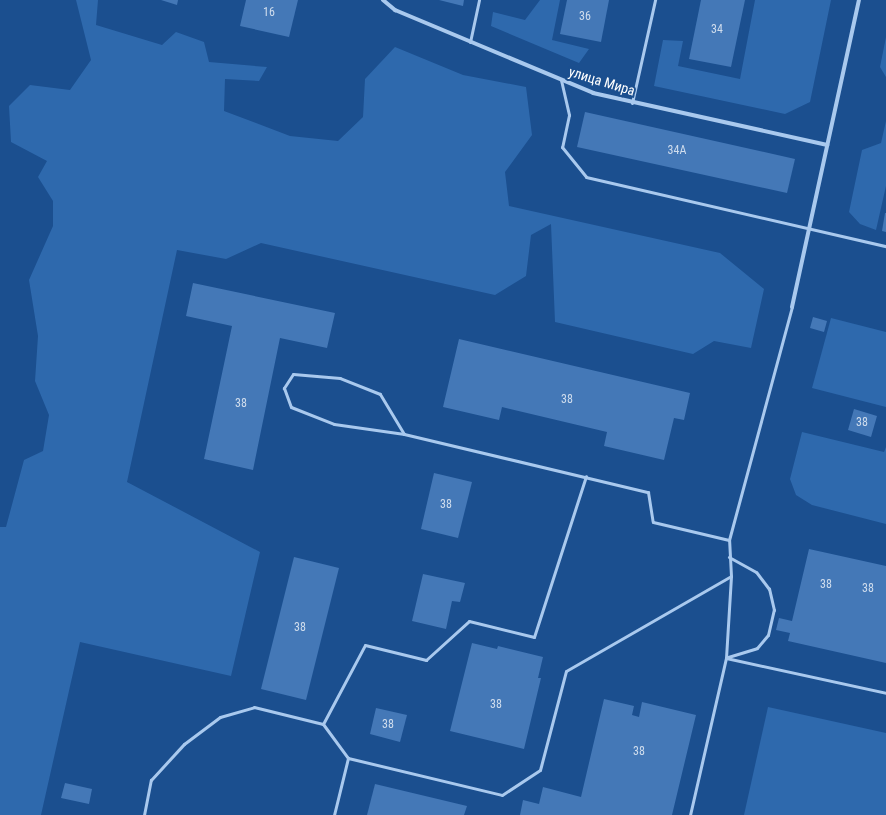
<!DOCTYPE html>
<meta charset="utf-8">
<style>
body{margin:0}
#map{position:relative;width:886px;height:815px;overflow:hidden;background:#1b4f8f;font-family:"Roboto Condensed",sans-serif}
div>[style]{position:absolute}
.green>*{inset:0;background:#2e69ad}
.building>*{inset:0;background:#4478b7}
.lane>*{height:3px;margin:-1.5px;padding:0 1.5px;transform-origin:1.5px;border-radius:1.5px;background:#a9c9ee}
.street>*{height:4px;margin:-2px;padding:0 2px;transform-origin:2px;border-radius:2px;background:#a9c9ee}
span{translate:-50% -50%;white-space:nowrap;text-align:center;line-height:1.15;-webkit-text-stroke:4px #1b4f8f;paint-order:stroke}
.number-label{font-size:12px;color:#d0dded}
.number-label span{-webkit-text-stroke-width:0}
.street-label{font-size:14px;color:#fff}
</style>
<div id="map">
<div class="green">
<div style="clip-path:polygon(76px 0,98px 0,96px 25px,162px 45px,176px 32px,204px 42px,209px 62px,267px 67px,259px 81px,225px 79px,224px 111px,290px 136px,338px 141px,363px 117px,365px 79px,395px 47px,463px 75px,526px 87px,532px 135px,505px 172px,509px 206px,720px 253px,764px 289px,751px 348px,714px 341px,693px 354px,555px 322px,551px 224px,531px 235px,526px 276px,495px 295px,261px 243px,226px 259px,177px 250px,127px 482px,260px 552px,231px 676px,80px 642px,41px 815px,0 815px,0 527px,6px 527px,24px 460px,43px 451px,49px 415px,35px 381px,38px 336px,29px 280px,53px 226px,53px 201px,38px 177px,47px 161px,11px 142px,9px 106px,30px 85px,70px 90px,91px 60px)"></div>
<div style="clip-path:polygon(540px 0,560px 0,552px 40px,589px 49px,579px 63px,491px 26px,493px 12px,525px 20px)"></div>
<div style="clip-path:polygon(755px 0,831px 0,810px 102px,785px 114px,654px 86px,663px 40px,683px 41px,678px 66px,740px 79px)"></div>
<div style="clip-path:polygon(886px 37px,886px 77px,880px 67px)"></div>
<div style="clip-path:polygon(886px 121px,886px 186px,876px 230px,860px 224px,849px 212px,862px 150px,881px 143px)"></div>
<div style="clip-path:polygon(831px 318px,886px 332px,886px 407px,812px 388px)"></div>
<div style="clip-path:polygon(802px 432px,884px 452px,886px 447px,886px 524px,812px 505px,796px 495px,790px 479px)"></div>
<div style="clip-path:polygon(768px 707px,886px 733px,886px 815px,744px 815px)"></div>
</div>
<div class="building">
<div style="clip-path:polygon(161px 0,178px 0,177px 5px)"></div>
<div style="clip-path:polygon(246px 0,298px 0,289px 37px,240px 26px)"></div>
<div style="clip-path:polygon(439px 0,464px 0,463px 6px)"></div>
<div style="clip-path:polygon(567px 0,609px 0,601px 42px,560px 34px)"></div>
<div style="clip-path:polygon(701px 0,745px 0,731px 67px,689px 59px)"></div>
<div style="clip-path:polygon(585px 112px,795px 159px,787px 193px,577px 147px)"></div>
<div style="clip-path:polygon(885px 213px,886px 213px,886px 232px,882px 231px)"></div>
<div style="clip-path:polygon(193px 283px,335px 313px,327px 348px,280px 338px,253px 470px,204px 459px,232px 326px,186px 316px)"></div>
<div style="clip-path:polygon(813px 317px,827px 321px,824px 332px,810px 328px)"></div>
<div style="clip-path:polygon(459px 339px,690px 393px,684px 420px,674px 418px,664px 460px,604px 446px,607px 432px,502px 407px,499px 420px,443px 407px)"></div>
<div style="clip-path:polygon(854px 409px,877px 416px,871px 437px,848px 430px)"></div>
<div style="clip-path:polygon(434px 473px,472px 482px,458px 538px,421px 529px)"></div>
<div style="clip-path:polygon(809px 549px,886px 566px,886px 663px,788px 641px,790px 633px,776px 630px,779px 618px,792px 621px)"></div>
<div style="clip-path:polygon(294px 557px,339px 568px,306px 700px,261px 689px)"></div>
<div style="clip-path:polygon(423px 574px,465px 583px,460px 602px,452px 601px,446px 629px,412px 621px)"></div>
<div style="clip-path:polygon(472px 643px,497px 649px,498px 646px,543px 657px,538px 678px,541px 678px,524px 749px,450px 731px)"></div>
<div style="clip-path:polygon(604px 699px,634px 706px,632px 715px,639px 717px,642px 702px,696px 715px,672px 815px,520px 815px,523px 800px,539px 804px,543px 787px,581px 797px)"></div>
<div style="clip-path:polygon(376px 708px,407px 715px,400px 742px,370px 734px)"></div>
<div style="clip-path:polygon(65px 783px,92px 789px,89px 804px,61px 798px)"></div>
<div style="clip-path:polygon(375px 784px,467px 806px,464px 815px,367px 815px)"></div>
</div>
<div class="lane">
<div style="left:470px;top:42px;width:43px;rotate:-77.9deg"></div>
<div style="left:561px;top:80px;width:36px;rotate:77deg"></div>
<div style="left:569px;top:115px;width:33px;rotate:102deg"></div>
<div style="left:562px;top:147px;width:38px;rotate:51deg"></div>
<div style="left:586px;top:177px;width:308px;rotate:13deg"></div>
<div style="left:632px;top:103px;width:106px;rotate:-77.4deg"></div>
<div style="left:404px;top:434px;width:47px;rotate:-121deg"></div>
<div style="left:380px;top:394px;width:43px;rotate:-158.2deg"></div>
<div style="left:340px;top:378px;width:47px;rotate:-175.1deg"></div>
<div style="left:293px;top:374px;width:17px;rotate:123deg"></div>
<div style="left:284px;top:388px;width:20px;rotate:70deg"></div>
<div style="left:291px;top:407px;width:46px;rotate:21.6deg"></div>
<div style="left:334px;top:424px;width:71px;rotate:8.1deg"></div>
<div style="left:404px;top:434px;width:251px;rotate:13.4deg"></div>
<div style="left:648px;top:492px;width:30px;rotate:81deg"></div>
<div style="left:653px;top:522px;width:78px;rotate:13.3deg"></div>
<div style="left:728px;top:657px;width:30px;rotate:-17deg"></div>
<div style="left:757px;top:648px;width:17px;rotate:-50deg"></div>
<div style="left:768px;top:635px;width:26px;rotate:-77deg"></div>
<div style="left:774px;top:610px;width:22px;rotate:-103deg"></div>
<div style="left:769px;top:589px;width:21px;rotate:-127deg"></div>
<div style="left:756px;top:572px;width:31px;rotate:-151deg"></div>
<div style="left:726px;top:658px;width:164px;rotate:12.3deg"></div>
<div style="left:323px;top:724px;width:89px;rotate:-62deg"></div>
<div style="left:365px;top:645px;width:63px;rotate:13.8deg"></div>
<div style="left:426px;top:660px;width:58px;rotate:-42.2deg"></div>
<div style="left:469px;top:621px;width:67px;rotate:13.8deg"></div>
<div style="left:534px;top:637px;width:169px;rotate:-72.1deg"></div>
<div style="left:144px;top:815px;width:36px;rotate:-79deg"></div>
<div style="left:151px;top:780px;width:49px;rotate:-47.5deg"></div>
<div style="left:184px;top:744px;width:45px;rotate:-36.9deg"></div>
<div style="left:220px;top:717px;width:35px;rotate:-16deg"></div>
<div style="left:254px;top:707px;width:71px;rotate:13.8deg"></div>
<div style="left:323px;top:724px;width:42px;rotate:53.7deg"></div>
<div style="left:348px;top:758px;width:158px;rotate:13.5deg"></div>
<div style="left:502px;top:795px;width:45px;rotate:-33.3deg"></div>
<div style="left:540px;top:770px;width:102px;rotate:-75.3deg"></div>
<div style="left:566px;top:671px;width:190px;rotate:-29.9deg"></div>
<div style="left:334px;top:815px;width:59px;rotate:-76.2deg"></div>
<div style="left:690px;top:815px;width:161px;rotate:-77.1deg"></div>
<div style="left:726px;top:658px;width:82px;rotate:-86.5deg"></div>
<div style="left:731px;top:576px;width:36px;rotate:-93deg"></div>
<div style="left:729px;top:540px;width:241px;rotate:-74.9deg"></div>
</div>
<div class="street">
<div style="left:383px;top:0;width:16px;rotate:40deg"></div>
<div style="left:395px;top:10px;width:215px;rotate:22.7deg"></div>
<div style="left:593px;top:93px;width:240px;rotate:12.5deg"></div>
<div style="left:792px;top:307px;width:314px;rotate:-77.7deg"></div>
</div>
<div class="number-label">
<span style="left:269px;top:13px">16</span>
<span style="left:585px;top:17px">36</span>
<span style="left:717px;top:30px">34</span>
<span style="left:677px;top:151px">34А</span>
<span style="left:567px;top:400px">38</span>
<span style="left:241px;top:404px">38</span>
<span style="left:862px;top:423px">38</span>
<span style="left:446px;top:505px">38</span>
<span style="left:826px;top:585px">38</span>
<span style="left:868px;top:589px">38</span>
<span style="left:300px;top:628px">38</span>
<span style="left:496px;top:705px">38</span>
<span style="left:388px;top:725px">38</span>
<span style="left:639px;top:752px">38</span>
</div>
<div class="street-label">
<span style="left:602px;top:81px;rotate:17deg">улица Мира</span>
</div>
</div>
